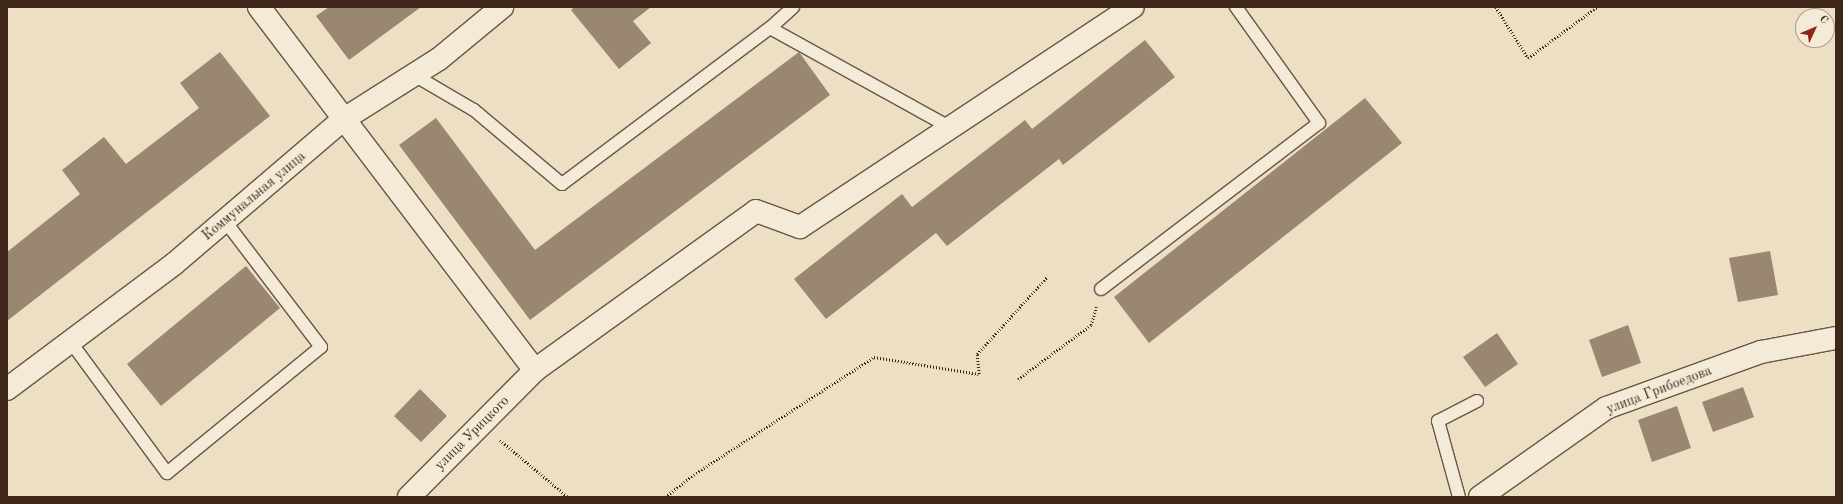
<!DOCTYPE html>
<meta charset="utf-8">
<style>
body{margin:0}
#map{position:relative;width:1843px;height:504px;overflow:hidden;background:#eddfc3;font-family:"Old Standard TT",serif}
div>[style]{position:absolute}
.building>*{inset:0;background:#9a8771}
.path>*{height:2.5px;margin-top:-1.25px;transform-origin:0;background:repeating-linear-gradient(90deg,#402719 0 1px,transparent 0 3px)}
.roads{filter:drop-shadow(1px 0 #6b5544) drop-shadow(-1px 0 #6b5544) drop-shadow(0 1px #6b5544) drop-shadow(0 -1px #6b5544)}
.lane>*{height:12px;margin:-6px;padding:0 6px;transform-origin:6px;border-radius:6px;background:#f3ead8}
.street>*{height:22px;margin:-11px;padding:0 11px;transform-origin:11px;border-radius:11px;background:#f3ead8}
span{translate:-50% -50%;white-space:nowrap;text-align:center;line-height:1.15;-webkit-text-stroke:4px #f3ead8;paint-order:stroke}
.street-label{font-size:14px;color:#402719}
.frame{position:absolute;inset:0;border:8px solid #402719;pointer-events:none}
.north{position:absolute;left:1795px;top:8px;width:40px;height:40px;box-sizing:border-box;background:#f3ead8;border:1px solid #ab9c8c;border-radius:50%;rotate:46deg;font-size:11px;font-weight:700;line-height:16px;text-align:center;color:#402719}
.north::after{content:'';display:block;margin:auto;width:14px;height:18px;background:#8f2418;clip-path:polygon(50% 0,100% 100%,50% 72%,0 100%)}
</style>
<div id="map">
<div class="building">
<div style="clip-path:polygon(329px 7px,421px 7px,349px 60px,316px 16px)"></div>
<div style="clip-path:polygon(574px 7px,651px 7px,633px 21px,651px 43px,619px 69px,571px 10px)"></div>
<div style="clip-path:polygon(1145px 40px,1175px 77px,1063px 165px,1059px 159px,947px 246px,936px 233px,826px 319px,794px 279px,902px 194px,912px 207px,1025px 120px,1032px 129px)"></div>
<div style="clip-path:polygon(220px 52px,270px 116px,7px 321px,7px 252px,80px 194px,62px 170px,104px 137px,126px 164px,199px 108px,180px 83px)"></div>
<div style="clip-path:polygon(799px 52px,830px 95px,530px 320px,399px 145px,436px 118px,535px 250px)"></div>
<div style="clip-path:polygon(1365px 98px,1402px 143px,1149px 343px,1114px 297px)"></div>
<div style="clip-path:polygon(1770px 251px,1778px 295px,1738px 302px,1729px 258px)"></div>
<div style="clip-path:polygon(246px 266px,280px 308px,161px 406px,127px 364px)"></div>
<div style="clip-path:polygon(1628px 325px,1641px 363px,1602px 377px,1589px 340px)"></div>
<div style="clip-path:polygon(1497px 333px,1518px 364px,1485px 387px,1463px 357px)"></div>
<div style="clip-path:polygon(1743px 387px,1754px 417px,1713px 432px,1702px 402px)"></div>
<div style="clip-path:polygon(420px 389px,447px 416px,421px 442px,394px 416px)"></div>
<div style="clip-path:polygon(1677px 406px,1691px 448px,1652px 462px,1638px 420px)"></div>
</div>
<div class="path">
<div style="left:1496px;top:7px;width:60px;rotate:57.9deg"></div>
<div style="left:1528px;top:58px;width:86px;rotate:-36.5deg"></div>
<div style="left:1018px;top:379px;width:91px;rotate:-36.5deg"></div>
<div style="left:1091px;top:325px;width:19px;rotate:-74deg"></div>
<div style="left:500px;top:440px;width:89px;rotate:40deg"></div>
<div style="left:665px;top:497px;width:39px;rotate:-38deg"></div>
<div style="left:696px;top:473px;width:212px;rotate:-33.1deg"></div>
<div style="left:874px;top:357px;width:106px;rotate:9.2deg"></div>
<div style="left:979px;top:374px;width:20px;rotate:-96deg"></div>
<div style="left:977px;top:354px;width:105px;rotate:-47.7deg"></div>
</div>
<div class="roads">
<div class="lane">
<div style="left:770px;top:28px;width:31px;rotate:-42deg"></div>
<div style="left:414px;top:75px;width:69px;rotate:30.3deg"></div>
<div style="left:474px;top:110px;width:115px;rotate:40.1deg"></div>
<div style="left:562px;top:184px;width:260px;rotate:-36.9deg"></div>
<div style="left:770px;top:28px;width:207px;rotate:28.9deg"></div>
<div style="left:1101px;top:289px;width:274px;rotate:-37.3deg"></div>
<div style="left:1319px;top:123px;width:143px;rotate:-125.6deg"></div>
<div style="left:70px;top:341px;width:164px;rotate:53.7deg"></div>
<div style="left:167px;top:473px;width:199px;rotate:-39.3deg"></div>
<div style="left:321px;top:347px;width:158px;rotate:-127.3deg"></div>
<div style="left:1459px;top:497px;width:79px;rotate:-105.4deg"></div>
<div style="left:1438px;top:421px;width:44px;rotate:-27.1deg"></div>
</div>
<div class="street">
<div style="left:259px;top:7px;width:456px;rotate:52.8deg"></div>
<div style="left:7px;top:389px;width:209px;rotate:-36.8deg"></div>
<div style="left:174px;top:264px;width:223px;rotate:-40.5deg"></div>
<div style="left:344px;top:119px;width:112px;rotate:-32.3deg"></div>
<div style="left:439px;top:59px;width:82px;rotate:-39.5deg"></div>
<div style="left:409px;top:497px;width:179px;rotate:-45.2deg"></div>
<div style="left:535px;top:370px;width:272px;rotate:-35.7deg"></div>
<div style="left:756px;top:211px;width:47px;rotate:20deg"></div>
<div style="left:800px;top:227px;width:399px;rotate:-33.5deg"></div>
<div style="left:1480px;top:497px;width:154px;rotate:-35.2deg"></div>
<div style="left:1606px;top:408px;width:165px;rotate:-19.9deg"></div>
<div style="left:1761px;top:352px;width:76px;rotate:-10.6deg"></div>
</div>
</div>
<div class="street-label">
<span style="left:254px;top:196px;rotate:-40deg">Коммунальная улица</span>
<span style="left:1659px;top:390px;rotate:-21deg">улица Грибоедова</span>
<span style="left:472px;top:433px;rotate:-45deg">улица Урицкого</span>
</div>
<div class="frame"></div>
<div class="north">С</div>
</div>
